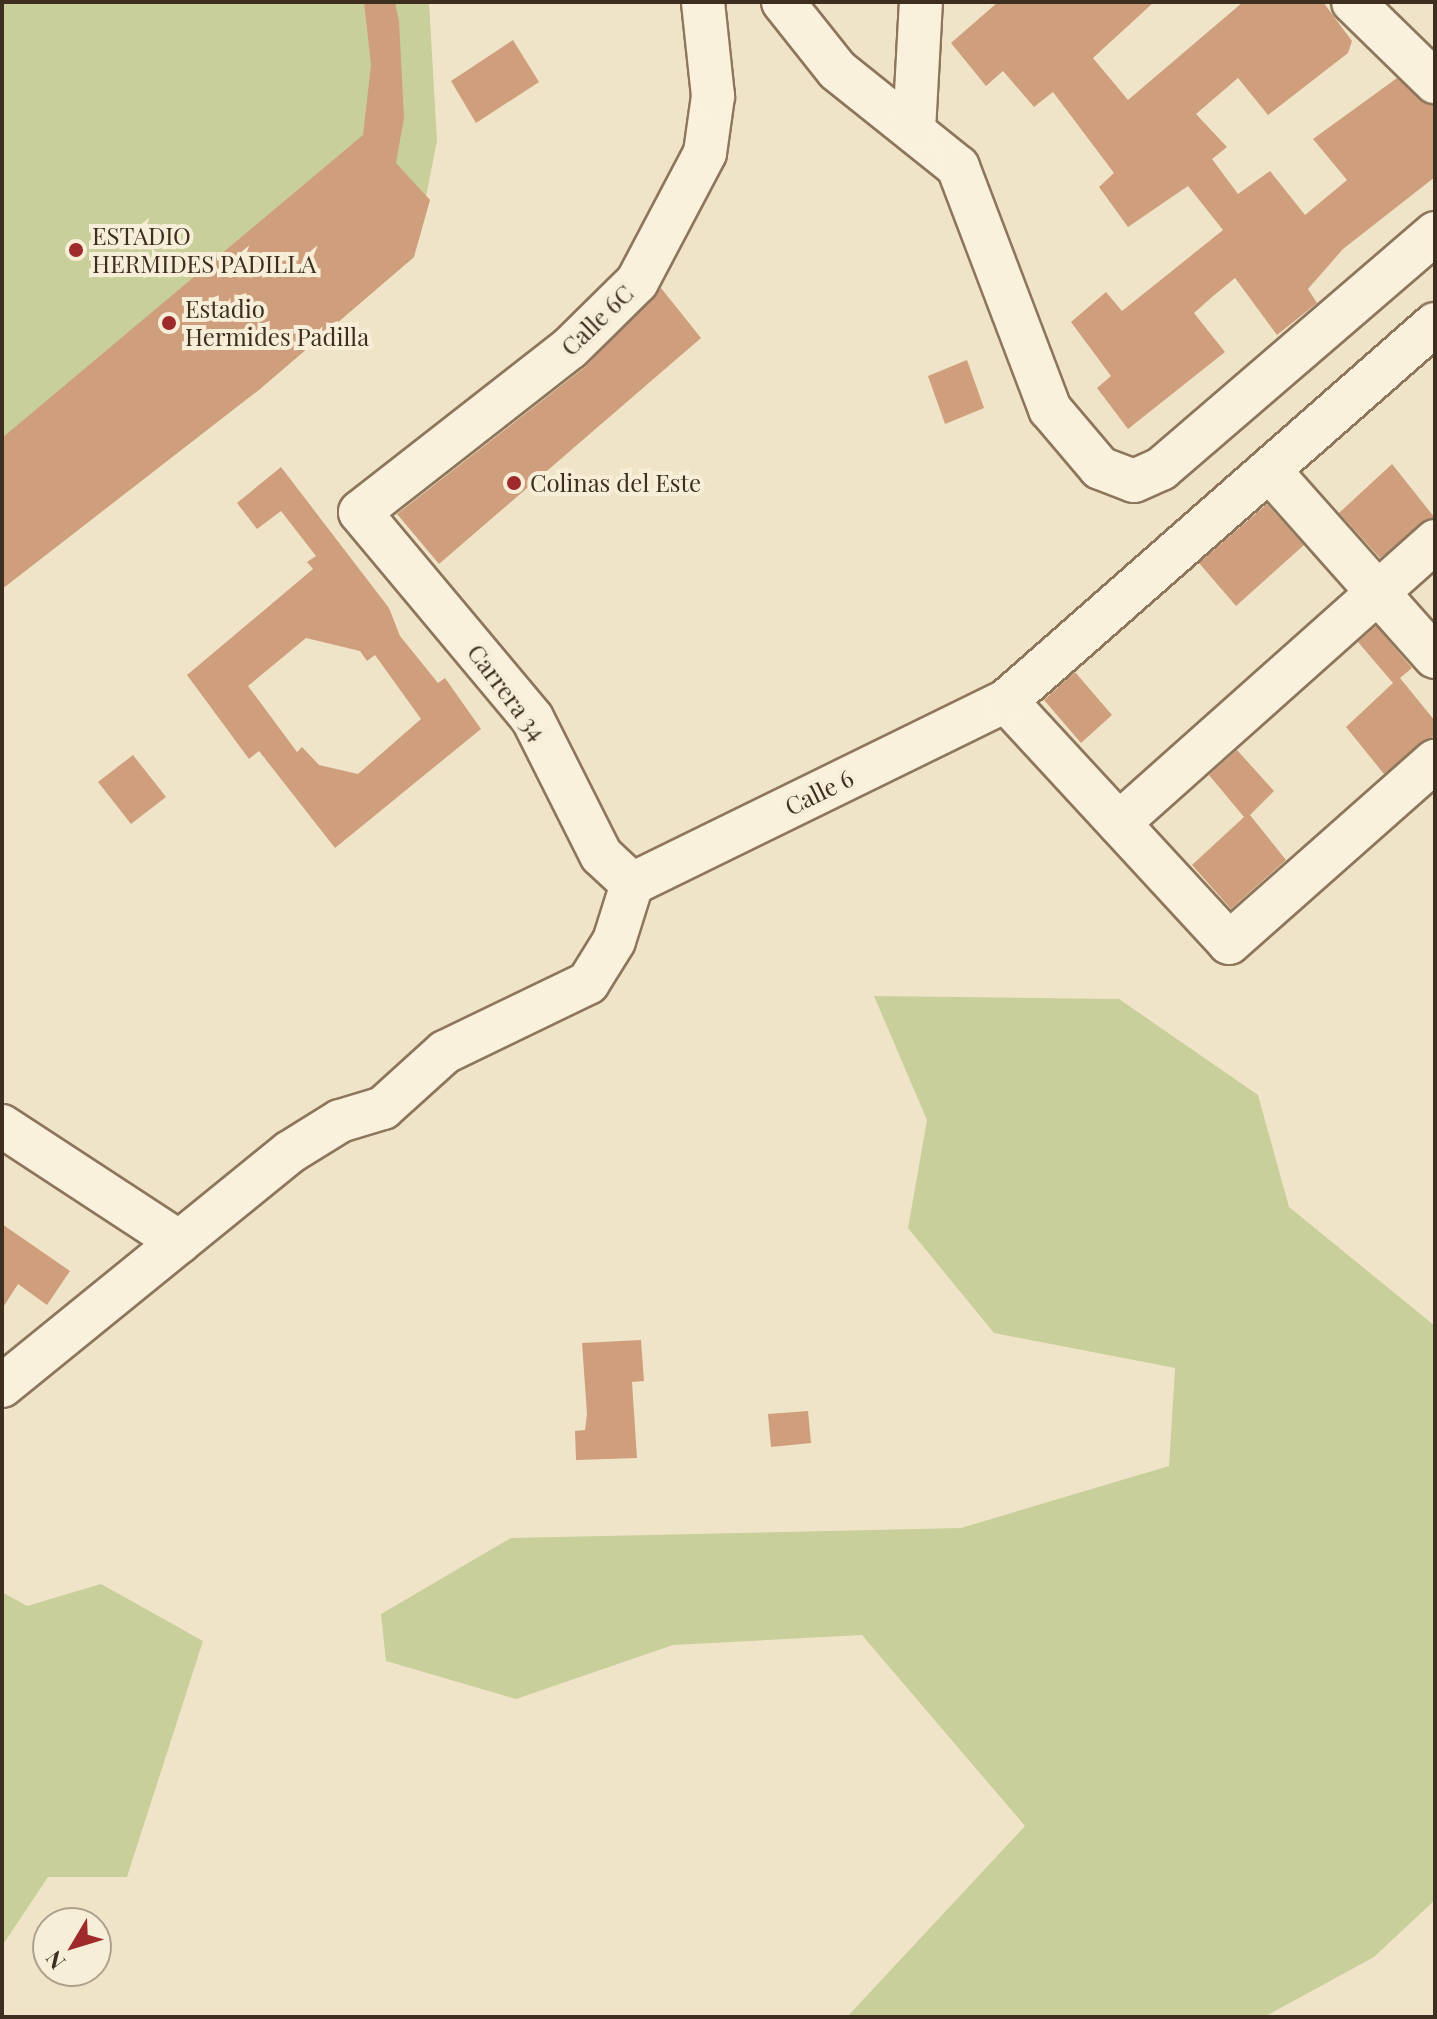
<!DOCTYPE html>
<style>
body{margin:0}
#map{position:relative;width:1437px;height:2019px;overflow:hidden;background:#f0e4c8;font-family:"Playfair Display",serif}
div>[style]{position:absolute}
.green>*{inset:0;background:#c9cf9b}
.building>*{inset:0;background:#cf9f7d}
.roads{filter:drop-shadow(2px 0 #8d765c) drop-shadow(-2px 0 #8d765c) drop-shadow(0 2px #8d765c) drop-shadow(0 -2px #8d765c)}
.minor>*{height:42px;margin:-21px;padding:0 21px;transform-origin:21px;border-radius:21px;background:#faf1dc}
.dots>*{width:22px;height:22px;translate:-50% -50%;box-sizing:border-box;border:4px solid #f7eed8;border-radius:50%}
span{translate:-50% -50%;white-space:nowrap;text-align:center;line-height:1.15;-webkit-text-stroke:8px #f7eed8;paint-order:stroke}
.poi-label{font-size:24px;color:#3d2e20}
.left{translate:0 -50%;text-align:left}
.street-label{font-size:24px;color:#3d2e20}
.frame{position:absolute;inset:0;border:4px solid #3d2e20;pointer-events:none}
.north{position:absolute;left:32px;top:1907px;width:80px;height:80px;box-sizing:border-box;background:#f7eed8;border:2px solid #ada18e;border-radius:50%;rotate:232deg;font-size:22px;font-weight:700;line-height:32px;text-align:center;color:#3d2e20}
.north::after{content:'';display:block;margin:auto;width:28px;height:36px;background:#9e2a2b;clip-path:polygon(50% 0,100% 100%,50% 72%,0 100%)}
</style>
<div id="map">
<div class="green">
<div style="clip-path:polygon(2px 2px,429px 2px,437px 141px,414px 257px,260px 389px,2px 589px)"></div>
<div style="clip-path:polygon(874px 996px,1119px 999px,1258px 1095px,1289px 1207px,1435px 1326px,1435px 1900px,1374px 1957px,1264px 2017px,847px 2017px,1025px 1826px,862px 1635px,673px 1645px,516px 1699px,386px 1661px,381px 1614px,511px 1538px,961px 1528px,1169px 1466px,1175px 1368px,994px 1333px,908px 1228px,927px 1120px)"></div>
<div style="clip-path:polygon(101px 1584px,203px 1641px,127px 1877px,48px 1877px,2px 1946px,2px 1592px,27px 1606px)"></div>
</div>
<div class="building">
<div style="clip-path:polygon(364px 2px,395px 2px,399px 21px,404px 118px,396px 163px,430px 200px,414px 257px,260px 389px,2px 589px,2px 438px,363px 135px,371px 65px)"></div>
<div style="clip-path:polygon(998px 2px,1154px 2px,1093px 58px,1128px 100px,1243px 2px,1323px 2px,1352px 41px,1348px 53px,1268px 115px,1238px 78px,1196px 114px,1227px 147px,1212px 159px,1238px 194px,1270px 171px,1305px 215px,1347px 180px,1313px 139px,1397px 78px,1435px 105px,1435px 177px,1343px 249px,1308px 289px,1317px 303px,1277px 335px,1235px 278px,1212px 297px,1194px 313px,1225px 352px,1128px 429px,1097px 388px,1111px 376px,1071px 322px,1106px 292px,1122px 311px,1223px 230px,1188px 186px,1128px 227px,1099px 187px,1114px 173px,1053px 92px,1034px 107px,1003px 71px,986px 86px,951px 43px)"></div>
<div style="clip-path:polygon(513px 40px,539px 82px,476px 123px,451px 81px)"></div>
<div style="clip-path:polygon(661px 288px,701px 338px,439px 564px,397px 514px,585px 367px)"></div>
<div style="clip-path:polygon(967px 360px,984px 408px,945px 424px,928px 376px)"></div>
<div style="clip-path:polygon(1392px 464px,1435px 518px,1380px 558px,1339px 513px)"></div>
<div style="clip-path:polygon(evenodd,281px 467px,389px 608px,400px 636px,438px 683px,445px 678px,481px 729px,335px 848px,259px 751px,249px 759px,187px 675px,313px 569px,307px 562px,316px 556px,281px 511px,257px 529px,237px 503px,281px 467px,306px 638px,360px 651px,367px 661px,375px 655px,421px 719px,358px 774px,319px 765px,302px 747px,297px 752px,248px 686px,306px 638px)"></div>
<div style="clip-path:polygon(1267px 504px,1304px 545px,1236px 606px,1199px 563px)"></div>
<div style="clip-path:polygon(1376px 626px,1412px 668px,1400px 678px,1435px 721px,1435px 735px,1384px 774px,1346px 727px,1393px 683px,1358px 642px)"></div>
<div style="clip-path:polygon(1075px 672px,1112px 715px,1081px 743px,1044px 700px)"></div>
<div style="clip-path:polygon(1237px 750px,1274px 791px,1250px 815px,1286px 860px,1231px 909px,1192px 865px,1244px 817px,1209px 775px)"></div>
<div style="clip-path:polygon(133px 755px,166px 797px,131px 824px,98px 782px)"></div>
<div style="clip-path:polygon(2px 1224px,70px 1271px,47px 1305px,18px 1284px,2px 1309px)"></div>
<div style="clip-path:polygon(641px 1340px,644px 1381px,632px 1382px,637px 1458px,576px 1460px,575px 1431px,585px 1430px,587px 1414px,582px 1343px)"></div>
<div style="clip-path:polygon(808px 1411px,811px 1443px,771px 1447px,768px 1414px)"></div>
</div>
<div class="roads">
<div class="minor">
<div style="left:783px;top:2px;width:87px;rotate:51.5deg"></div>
<div style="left:837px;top:70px;width:155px;rotate:38.7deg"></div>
<div style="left:958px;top:167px;width:259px;rotate:69.2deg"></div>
<div style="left:1050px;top:409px;width:77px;rotate:49.7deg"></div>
<div style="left:1100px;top:468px;width:36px;rotate:21deg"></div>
<div style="left:1134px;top:481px;width:30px;rotate:-24deg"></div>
<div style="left:1161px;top:469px;width:362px;rotate:-40.7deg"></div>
<div style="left:1353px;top:2px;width:115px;rotate:44.3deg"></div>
<div style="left:914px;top:130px;width:128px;rotate:-86.9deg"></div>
<div style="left:1269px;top:470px;width:250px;rotate:48.4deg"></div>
<div style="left:1006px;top:701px;width:329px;rotate:47.3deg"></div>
<div style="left:1229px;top:943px;width:275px;rotate:-41.5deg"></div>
<div style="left:1119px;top:823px;width:424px;rotate:-41.7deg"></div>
<div style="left:632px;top:884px;width:42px;rotate:-136.9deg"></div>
<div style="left:601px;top:855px;width:153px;rotate:-116.7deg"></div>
<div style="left:532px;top:718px;width:268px;rotate:-129.9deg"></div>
<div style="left:360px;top:512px;width:266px;rotate:-38deg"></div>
<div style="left:570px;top:348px;width:94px;rotate:-44.6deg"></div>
<div style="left:637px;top:282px;width:146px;rotate:-62.2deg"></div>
<div style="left:705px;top:153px;width:58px;rotate:-82deg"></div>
<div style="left:713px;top:96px;width:95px;rotate:-96.1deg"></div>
<div style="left:632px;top:884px;width:416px;rotate:-26.1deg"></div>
<div style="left:1006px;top:701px;width:571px;rotate:-41.31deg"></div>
<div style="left:2px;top:1126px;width:212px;rotate:33.2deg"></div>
<div style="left:2px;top:1386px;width:371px;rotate:-39.1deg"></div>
<div style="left:290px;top:1152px;width:59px;rotate:-31.8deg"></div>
<div style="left:340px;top:1121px;width:45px;rotate:-16.8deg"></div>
<div style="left:383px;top:1108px;width:84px;rotate:-42.1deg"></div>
<div style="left:445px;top:1052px;width:159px;rotate:-25.8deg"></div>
<div style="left:588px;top:983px;width:49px;rotate:-58.2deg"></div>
<div style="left:614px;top:941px;width:60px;rotate:-72.5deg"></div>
</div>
</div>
<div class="dots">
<div style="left:76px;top:250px;background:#9e2a2b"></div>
<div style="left:169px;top:323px;background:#9e2a2b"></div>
<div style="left:514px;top:483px;background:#9e2a2b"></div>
</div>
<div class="poi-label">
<span class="left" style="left:92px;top:250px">ESTADIO<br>HERMIDES PADILLA</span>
<span class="left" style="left:185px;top:323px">Estadio<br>Hermides Padilla</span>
<span class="left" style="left:530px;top:483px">Colinas del Este</span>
</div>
<div class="street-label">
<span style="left:597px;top:320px;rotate:-44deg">Calle 6C</span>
<span style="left:507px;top:692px;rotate:53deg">Carrera 34</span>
<span style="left:819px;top:792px;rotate:-26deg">Calle 6</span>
</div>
<div class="frame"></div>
<div class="north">N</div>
</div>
